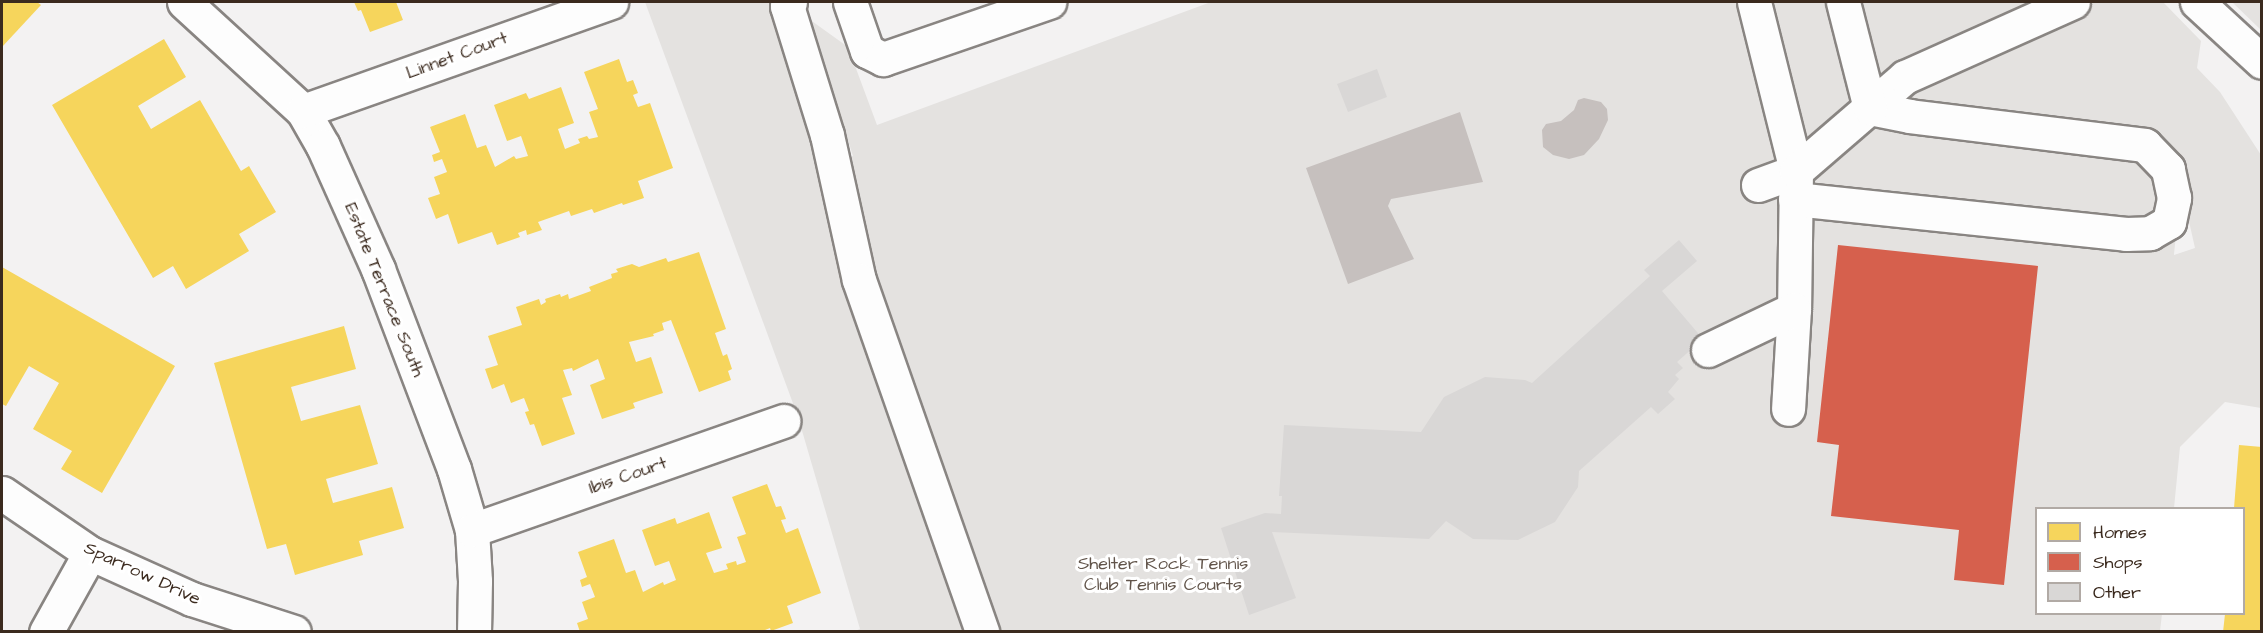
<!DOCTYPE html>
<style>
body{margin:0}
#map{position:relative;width:2263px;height:633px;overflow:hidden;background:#f3f2f2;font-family:"Architects Daughter",sans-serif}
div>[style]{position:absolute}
.green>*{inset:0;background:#e4e2e0}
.water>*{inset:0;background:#c6c0be}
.homes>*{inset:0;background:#f6d55c}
.shops>*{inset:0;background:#d6604d}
.building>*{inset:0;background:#d9d7d6}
.roads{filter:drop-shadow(2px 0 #898582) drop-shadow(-2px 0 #898582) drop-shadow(0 2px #898582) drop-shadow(0 -2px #898582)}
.minor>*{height:33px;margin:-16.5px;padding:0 16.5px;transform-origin:16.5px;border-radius:16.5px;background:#fdfdfd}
.major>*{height:33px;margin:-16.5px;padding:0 16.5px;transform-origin:16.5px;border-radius:16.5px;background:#fdfdfd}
span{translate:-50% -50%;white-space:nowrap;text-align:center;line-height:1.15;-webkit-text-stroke:6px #fff;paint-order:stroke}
.street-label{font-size:18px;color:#3b2a1e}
.park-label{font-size:18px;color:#62554b}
.frame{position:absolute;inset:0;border:3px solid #3b2a1e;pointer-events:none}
.legend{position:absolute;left:2035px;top:507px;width:210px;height:108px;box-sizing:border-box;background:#fff;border:2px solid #b1aaa5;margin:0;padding:8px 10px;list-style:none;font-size:18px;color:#3b2a1e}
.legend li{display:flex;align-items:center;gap:12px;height:30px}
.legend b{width:30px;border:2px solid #b1aaa5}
</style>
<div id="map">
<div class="green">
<div style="clip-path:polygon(evenodd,645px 2px,785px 2px,832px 163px,853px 156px,809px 19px,848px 47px,877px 125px,1211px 2px,2163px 2px,2201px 41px,2197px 68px,2220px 92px,2261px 155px,2261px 408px,2225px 402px,2180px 447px,2174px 508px,2036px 508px,2036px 614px,2162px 614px,2160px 631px,855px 631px,860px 629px,798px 417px,645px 2px,2181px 186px,2195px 248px,2174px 255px,2174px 254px,2181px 186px)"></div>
<div style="clip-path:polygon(2232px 2px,2261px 2px,2261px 30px)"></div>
</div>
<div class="water">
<div style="clip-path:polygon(1584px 98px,1601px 102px,1607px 109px,1608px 120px,1599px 139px,1584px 155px,1569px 159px,1553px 155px,1543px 147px,1542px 130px,1546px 124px,1561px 121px,1574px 110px,1578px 100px)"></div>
<div style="clip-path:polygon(1460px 112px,1483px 182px,1391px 199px,1388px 206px,1414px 259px,1348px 284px,1306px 168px)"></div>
</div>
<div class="homes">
<div style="clip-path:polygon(2px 2px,37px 2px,41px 5px,2px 47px)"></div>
<div style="clip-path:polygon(354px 2px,396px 2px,403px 20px,370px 32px,361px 10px,358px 11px)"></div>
<div style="clip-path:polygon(164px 39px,186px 77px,138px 106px,151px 129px,200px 100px,241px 171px,249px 166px,276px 212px,239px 234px,249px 251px,186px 289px,173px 266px,153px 278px,52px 105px)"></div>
<div style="clip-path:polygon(619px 59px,627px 82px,633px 80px,638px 93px,633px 95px,638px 107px,650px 103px,673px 168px,638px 181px,644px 198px,623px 205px,622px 203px,594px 213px,592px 209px,571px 216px,569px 211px,538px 222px,542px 230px,527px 235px,526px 230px,518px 233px,520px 237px,497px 245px,492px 232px,458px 244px,448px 214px,436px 219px,428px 198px,440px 194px,434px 177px,447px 172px,442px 159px,434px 162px,432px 155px,440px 152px,430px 127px,465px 114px,477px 148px,486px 145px,495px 167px,514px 156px,516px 159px,528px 156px,521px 136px,507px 141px,494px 105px,526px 93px,529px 99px,561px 87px,574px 123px,558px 129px,565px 149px,580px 143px,578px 139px,587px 136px,589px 139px,598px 137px,589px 112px,598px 109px,584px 72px)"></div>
<div style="clip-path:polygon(699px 252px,726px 329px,715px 333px,723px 356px,727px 354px,732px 369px,728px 371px,731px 380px,699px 392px,671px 320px,662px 323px,664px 330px,653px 334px,654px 336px,629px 342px,636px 362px,651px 357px,663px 393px,633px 403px,635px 408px,602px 419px,590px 385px,605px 379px,598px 359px,573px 371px,572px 368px,563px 370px,572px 395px,562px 398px,575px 434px,542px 446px,534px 424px,530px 425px,525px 412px,529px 411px,524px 398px,511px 403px,504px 384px,492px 389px,485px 369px,498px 365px,488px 336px,522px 325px,516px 307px,539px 299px,541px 305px,546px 302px,545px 299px,560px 294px,561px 297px,568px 294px,569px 299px,591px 291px,589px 287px,612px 278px,611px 274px,618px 272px,616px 269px,632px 264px,639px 267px,666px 258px,668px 262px)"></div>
<div style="clip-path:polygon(2px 267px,175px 366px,102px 493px,61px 469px,72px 451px,33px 429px,59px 383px,29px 366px,6px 406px,2px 404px)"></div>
<div style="clip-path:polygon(344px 326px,356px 369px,291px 387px,301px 421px,360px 405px,378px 464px,326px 479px,333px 503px,392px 487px,404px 528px,359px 541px,363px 555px,295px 575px,286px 544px,267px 549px,214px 363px)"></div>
<div style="clip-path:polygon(2239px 445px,2262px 447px,2262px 632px,2223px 632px,2225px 614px,2244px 614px,2244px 508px,2234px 508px)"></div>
<div style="clip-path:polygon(767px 484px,776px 507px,781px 506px,786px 519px,781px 520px,786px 533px,798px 528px,821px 593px,787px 606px,793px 623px,771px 631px,770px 628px,760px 632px,580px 632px,577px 623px,588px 619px,582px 602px,595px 597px,590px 584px,582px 587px,580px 580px,587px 577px,578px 552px,614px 539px,626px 573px,635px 570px,643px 592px,663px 582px,664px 585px,676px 580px,669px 561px,655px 566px,642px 530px,675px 518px,677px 524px,709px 512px,722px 548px,706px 553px,714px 573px,728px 569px,726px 564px,736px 561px,737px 565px,746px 562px,737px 537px,746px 534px,732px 497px)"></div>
</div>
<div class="shops">
<div style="clip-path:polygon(1838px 245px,2038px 266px,2004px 585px,1954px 580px,1959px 530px,1831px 516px,1839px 445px,1817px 442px)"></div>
</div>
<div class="building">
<div style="clip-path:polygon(1377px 69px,1387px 97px,1348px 112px,1337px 84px)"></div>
<div style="clip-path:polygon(1679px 240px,1697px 261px,1662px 291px,1703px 339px,1677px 362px,1683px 368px,1675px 375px,1679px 379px,1668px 392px,1675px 399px,1658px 414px,1651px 407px,1579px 471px,1578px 487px,1555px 522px,1518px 540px,1473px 539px,1446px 521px,1429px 539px,1272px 532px,1296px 598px,1249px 615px,1221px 528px,1265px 513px,1281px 514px,1282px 496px,1279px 496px,1284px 425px,1421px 432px,1444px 397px,1485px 377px,1525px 380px,1532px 383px,1650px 276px,1644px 270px)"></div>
</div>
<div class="roads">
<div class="minor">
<div style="left:184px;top:2px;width:161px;rotate:42.5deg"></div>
<div style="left:303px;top:111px;width:40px;rotate:60.3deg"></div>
<div style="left:323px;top:146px;width:135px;rotate:65.9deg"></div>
<div style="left:378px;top:269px;width:214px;rotate:69.2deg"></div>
<div style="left:454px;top:469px;width:64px;rotate:73.6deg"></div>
<div style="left:472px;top:530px;width:51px;rotate:86.6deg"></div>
<div style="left:475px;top:581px;width:51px;rotate:91.1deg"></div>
<div style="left:790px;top:2px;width:5px;rotate:127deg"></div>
<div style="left:787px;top:6px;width:135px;rotate:72.8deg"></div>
<div style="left:827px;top:135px;width:148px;rotate:77.6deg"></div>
<div style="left:859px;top:280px;width:373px;rotate:70.7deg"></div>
<div style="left:850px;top:2px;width:52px;rotate:70.9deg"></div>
<div style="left:867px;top:51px;width:18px;rotate:27deg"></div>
<div style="left:883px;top:59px;width:176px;rotate:-19deg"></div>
<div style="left:1754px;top:2px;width:174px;rotate:76deg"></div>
<div style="left:1796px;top:171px;width:138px;rotate:90.8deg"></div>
<div style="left:1794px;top:309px;width:100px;rotate:93.4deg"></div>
<div style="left:303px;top:111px;width:327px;rotate:-19.5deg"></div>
<div style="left:1758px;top:185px;width:40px;rotate:-20.2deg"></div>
<div style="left:1796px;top:171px;width:144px;rotate:-40.8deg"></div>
<div style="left:1905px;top:77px;width:184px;rotate:-24.1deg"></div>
<div style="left:1795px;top:199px;width:333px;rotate:6deg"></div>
<div style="left:2126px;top:234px;width:24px;rotate:-2deg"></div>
<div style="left:2150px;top:233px;width:22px;rotate:-30deg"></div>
<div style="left:2169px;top:222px;width:25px;rotate:-78deg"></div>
<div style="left:2174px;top:198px;width:30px;rotate:-102deg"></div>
<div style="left:2168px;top:169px;width:33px;rotate:-134deg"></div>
<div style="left:2145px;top:145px;width:237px;rotate:-173deg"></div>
<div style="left:1910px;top:116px;width:41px;rotate:-168.7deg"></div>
<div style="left:1870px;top:108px;width:109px;rotate:-104.3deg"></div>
<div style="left:1708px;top:350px;width:95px;rotate:-25.5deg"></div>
<div style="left:2px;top:493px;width:107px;rotate:34.3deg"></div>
<div style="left:90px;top:553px;width:112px;rotate:24.3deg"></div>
<div style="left:192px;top:599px;width:107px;rotate:17.9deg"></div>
<div style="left:472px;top:530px;width:330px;rotate:-19.3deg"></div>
<div style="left:46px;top:632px;width:90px;rotate:-60.9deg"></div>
</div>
<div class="major">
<div style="left:2197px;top:2px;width:88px;rotate:42.7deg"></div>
</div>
</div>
<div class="street-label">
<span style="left:457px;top:56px;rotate:-20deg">Linnet Court</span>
<span style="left:384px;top:290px;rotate:68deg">Estate Terrace South</span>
<span style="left:628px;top:476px;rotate:-19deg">Ibis Court</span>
<span style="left:142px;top:574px;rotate:25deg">Sparrow Drive</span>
</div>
<div class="park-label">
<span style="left:1163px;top:575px">Shelter Rock Tennis<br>Club Tennis Courts</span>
</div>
<div class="frame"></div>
<ul class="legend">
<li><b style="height:16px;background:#f6d55c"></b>Homes</li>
<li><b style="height:16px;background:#d6604d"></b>Shops</li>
<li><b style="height:16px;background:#d9d7d6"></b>Other</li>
</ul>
</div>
